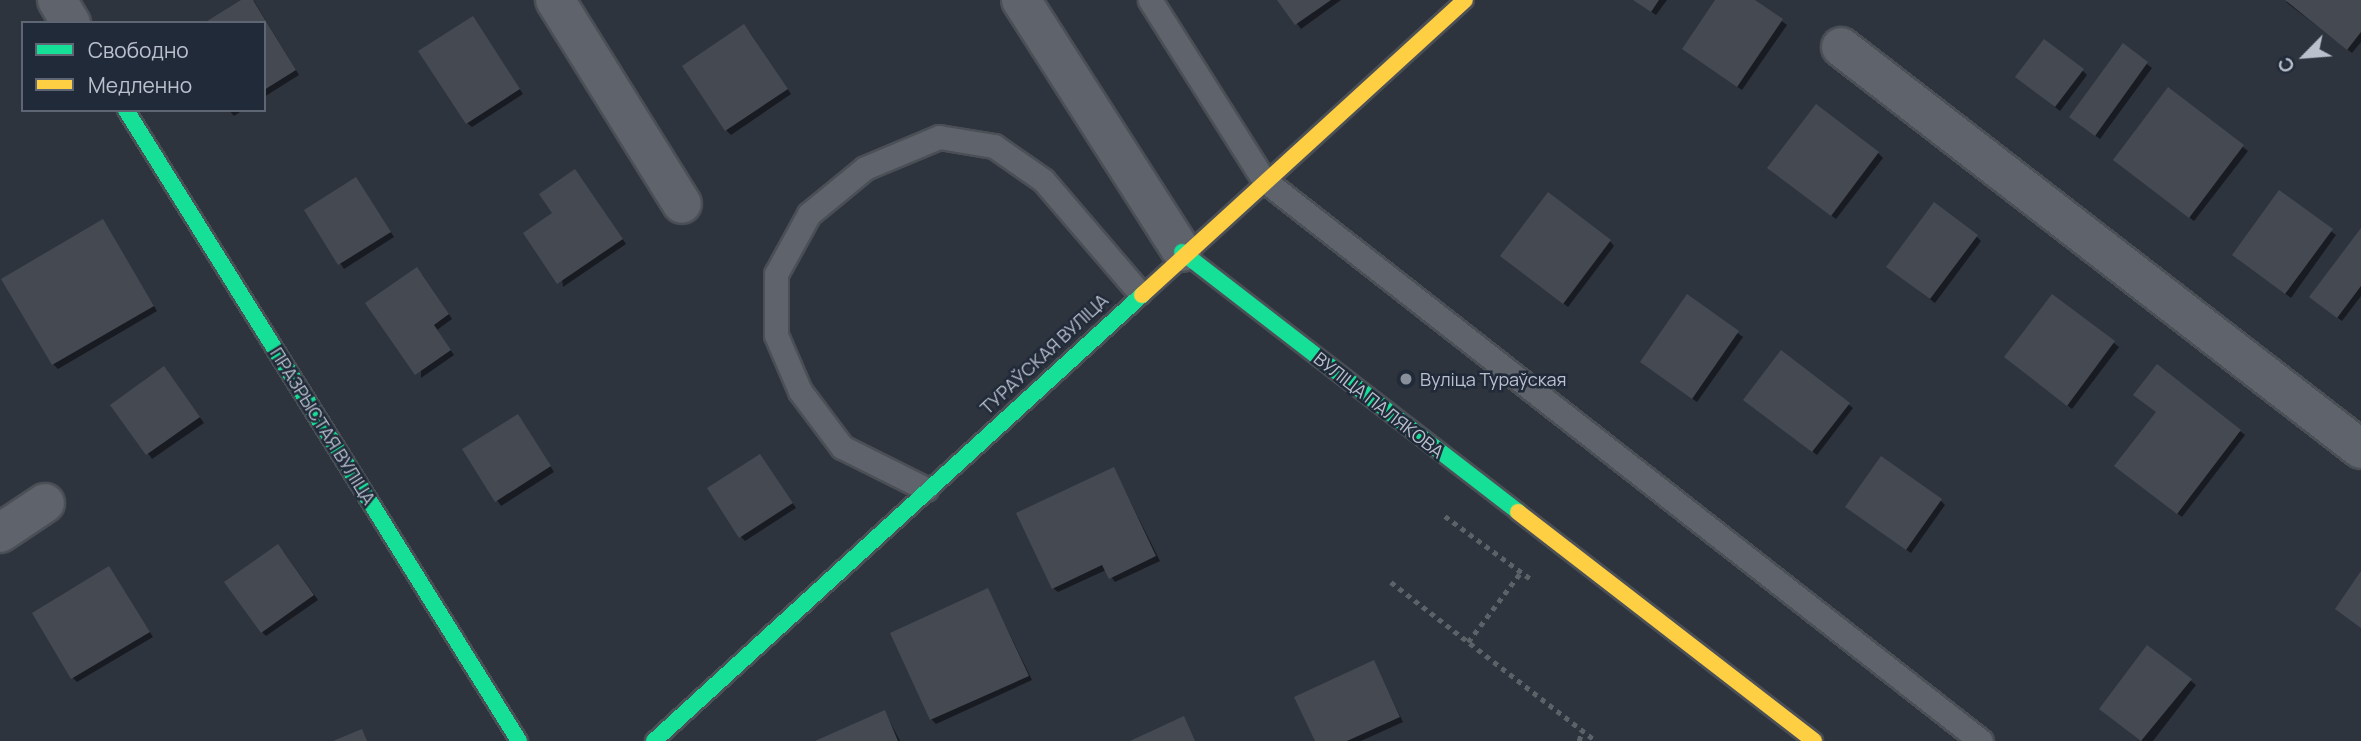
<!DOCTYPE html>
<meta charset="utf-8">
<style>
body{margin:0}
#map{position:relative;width:2361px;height:741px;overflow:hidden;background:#2e343e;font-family:Manrope,sans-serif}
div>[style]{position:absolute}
.shadow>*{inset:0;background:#0007}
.building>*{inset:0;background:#454a52}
.path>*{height:4.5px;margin-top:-2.25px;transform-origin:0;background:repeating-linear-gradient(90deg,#5c6268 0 5px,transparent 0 10px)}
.roads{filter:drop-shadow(2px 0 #4b4f56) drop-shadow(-2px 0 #4b4f56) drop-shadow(0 2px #4b4f56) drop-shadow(0 -2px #4b4f56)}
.lane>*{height:23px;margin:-11.5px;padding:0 11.5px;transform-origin:11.5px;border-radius:11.5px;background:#5f636b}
.street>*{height:38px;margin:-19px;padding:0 19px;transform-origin:19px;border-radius:19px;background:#5f636b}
.fast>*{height:16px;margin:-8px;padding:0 8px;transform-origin:8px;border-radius:8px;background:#16e098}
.slow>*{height:16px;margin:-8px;padding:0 8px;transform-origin:8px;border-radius:8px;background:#ffcf43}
.dots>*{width:19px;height:19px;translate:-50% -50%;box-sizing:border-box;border:4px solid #212a39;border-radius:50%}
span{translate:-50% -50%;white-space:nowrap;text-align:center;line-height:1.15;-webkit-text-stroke:5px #212a39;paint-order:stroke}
.street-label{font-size:18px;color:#bac1cd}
.poi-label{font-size:18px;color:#bac1cd}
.left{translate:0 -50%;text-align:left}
.legend{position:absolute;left:21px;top:21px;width:245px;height:91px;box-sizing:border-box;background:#212a39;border:2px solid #5e6674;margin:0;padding:9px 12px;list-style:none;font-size:21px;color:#bac1cd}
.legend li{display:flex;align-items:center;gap:14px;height:35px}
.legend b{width:35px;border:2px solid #5e6674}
.north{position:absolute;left:2270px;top:21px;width:70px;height:70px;-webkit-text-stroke:5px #212a39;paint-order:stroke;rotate:245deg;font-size:19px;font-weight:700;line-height:28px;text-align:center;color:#bac1cd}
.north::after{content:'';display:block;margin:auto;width:24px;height:32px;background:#bac1cd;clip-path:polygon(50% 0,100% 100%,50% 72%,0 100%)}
</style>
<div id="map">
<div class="shadow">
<div style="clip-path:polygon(244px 0,254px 1px,299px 75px,264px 97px,264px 23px)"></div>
<div style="clip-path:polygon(1279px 0,1341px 0,1301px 29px)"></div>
<div style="clip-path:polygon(1634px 0,1667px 0,1656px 15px)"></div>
<div style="clip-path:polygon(1717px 0,1752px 0,1787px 25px,1742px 90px,1689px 53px)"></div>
<div style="clip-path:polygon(2361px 0,2361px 42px,2352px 53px,2286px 2px)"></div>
<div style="clip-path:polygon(473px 18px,523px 94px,472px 127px,467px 123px)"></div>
<div style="clip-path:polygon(749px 31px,791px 94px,731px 135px,726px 130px)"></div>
<div style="clip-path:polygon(2123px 46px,2152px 68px,2100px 139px,2076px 121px)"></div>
<div style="clip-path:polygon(2083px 71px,2087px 75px,2060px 111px,2022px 81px)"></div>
<div style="clip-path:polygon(2169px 90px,2248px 151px,2194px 221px,2120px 164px)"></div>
<div style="clip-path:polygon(229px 110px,243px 110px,234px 116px)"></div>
<div style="clip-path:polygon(1878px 153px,1883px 158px,1836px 219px,1774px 173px)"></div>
<div style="clip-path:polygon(579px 176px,626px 244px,563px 287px,554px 214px)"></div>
<div style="clip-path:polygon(356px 179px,394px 237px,344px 269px,306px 210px)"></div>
<div style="clip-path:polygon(2280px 193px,2336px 235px,2291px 298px,2239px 260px)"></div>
<div style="clip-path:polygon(103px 221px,157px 311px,58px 369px,53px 364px)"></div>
<div style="clip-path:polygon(2361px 231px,2361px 296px,2342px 321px,2316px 301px)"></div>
<div style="clip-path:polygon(1977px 237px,1981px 241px,1935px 303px,1893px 271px)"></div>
<div style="clip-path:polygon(1610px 241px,1614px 246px,1568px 307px,1507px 260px)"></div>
<div style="clip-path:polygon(422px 274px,452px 319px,437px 330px,454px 355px,421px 378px)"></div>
<div style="clip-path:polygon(2053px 296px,2119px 347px,2072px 409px,2011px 362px)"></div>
<div style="clip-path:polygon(1688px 297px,1743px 337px,1697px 402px,1646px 366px)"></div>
<div style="clip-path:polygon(168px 373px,204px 423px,152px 459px,113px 405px)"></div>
<div style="clip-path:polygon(1750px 404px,1848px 404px,1853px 408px,1817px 455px)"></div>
<div style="clip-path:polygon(522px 421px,554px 472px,501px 506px,464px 450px)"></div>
<div style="clip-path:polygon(2240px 431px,2245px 435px,2182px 517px,2121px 470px)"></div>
<div style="clip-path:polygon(764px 461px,796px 508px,745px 541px,741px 537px)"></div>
<div style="clip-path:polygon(1114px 469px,1160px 561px,1115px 582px,1106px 570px,1058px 592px,1053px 588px)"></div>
<div style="clip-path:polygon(1940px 500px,1945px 505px,1911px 553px,1852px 511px)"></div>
<div style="clip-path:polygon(283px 551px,318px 600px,266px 636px,262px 632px)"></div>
<div style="clip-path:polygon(109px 568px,153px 637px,77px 682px,73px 678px)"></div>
<div style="clip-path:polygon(988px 590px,1032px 680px,936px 724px,931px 719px)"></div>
<div style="clip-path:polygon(2148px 648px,2196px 685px,2153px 741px,2142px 741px,2106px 713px)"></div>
<div style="clip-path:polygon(1374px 662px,1403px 722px,1361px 741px,1317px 741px)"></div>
<div style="clip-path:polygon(885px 712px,900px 741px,819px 741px)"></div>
</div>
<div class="building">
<div style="clip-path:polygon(241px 0,253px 0,296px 70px,264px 90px,264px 23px,204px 23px)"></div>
<div style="clip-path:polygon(1277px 0,1331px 0,1295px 25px)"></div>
<div style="clip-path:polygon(1633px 0,1659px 0,1651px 12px)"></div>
<div style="clip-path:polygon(1715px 0,1755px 0,1783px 19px,1737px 87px,1682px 49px)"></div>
<div style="clip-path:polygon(2285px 0,2361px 0,2361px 32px,2347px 50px)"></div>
<div style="clip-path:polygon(473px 16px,520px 89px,466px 124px,418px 51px)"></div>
<div style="clip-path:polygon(744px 24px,788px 89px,725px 131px,682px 66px)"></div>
<div style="clip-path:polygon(2044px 39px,2084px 69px,2055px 107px,2015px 77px)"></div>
<div style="clip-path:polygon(2123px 43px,2148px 62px,2095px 136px,2069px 117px)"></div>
<div style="clip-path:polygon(2168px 87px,2244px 145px,2189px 218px,2113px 160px)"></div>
<div style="clip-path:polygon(1816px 104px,1879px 152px,1831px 216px,1767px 168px)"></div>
<div style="clip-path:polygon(575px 169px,623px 239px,557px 284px,523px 233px,552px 213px,539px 194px)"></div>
<div style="clip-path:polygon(356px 177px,391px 232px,338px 265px,304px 210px)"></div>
<div style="clip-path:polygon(2279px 190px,2333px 229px,2285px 294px,2232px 255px)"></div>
<div style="clip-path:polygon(1548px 192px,1611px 240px,1563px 304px,1500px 256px)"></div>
<div style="clip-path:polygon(1934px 202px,1978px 235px,1930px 299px,1886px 267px)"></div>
<div style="clip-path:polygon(103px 219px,154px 306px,52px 365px,1px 279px)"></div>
<div style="clip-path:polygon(2361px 228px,2361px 286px,2337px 318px,2309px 297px)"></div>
<div style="clip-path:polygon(417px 267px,449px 314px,434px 325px,451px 350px,415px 375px,365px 303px)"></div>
<div style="clip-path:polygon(1687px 294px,1739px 331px,1692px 399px,1640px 362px)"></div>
<div style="clip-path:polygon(2052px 294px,2115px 341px,2067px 406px,2004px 357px)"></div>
<div style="clip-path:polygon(1781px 350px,1850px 403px,1812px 452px,1743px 400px)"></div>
<div style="clip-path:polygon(2157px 364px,2241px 430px,2177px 514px,2114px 466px,2156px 412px,2133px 395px)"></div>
<div style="clip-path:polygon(164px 366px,200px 417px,146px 455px,110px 405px)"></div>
<div style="clip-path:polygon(518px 414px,551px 466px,495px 502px,462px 449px)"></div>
<div style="clip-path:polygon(760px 454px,793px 503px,739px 538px,707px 488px)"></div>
<div style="clip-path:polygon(1881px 456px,1942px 499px,1906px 550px,1845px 507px)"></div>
<div style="clip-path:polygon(1114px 467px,1156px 556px,1109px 579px,1102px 565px,1052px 589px,1016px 513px)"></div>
<div style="clip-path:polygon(278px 544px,314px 595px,261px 633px,224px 582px)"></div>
<div style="clip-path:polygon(109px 566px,150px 632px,71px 679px,32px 613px)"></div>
<div style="clip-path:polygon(2361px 571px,2361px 628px,2335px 609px)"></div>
<div style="clip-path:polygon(988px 588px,1029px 676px,930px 720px,890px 633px)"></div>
<div style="clip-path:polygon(2147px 645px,2192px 679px,2141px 741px,2099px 709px)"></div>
<div style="clip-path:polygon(1374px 660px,1400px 717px,1347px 741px,1315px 741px,1294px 697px)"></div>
<div style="clip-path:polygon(885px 710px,898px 741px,815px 741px)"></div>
<div style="clip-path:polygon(1184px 716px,1195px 741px,1130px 741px)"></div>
<div style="clip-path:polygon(362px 729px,367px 741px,333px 741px)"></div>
</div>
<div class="path">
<div style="left:1445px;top:516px;width:108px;rotate:36.3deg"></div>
<div style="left:1391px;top:582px;width:259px;rotate:37.8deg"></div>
<div style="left:1468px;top:642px;width:88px;rotate:-52.9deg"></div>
<div style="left:1579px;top:741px;width:11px;rotate:-75deg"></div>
</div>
<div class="roads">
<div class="lane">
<div style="left:1150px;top:0;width:213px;rotate:57.7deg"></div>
<div style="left:1264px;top:180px;width:910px;rotate:38.04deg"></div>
<div style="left:926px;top:489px;width:94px;rotate:-153.4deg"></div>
<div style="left:842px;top:447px;width:70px;rotate:-126.9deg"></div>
<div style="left:800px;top:391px;width:61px;rotate:-113.2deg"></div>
<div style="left:776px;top:335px;width:61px;rotate:-90deg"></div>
<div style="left:776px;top:274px;width:68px;rotate:-61.2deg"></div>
<div style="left:809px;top:214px;width:72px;rotate:-39.4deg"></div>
<div style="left:865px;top:168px;width:80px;rotate:-22.7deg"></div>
<div style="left:939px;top:137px;width:56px;rotate:9.3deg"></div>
<div style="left:994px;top:146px;width:60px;rotate:34.8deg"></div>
<div style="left:1043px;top:180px;width:148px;rotate:49.4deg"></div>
</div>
<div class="street">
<div style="left:57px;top:0;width:27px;rotate:59deg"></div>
<div style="left:555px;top:0;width:240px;rotate:58.1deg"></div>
<div style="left:1021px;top:0;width:299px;rotate:57.4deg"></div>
<div style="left:1841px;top:47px;width:657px;rotate:37.71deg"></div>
<div style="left:0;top:533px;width:54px;rotate:-33.7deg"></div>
</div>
<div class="fast">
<div style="left:126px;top:110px;width:743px;rotate:58.08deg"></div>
<div style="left:1182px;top:252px;width:425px;rotate:37.7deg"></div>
<div style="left:654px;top:741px;width:661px;rotate:-42.43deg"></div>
</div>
<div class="slow">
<div style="left:1142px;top:295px;width:437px;rotate:-42.4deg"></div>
<div style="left:1518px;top:512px;width:374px;rotate:37.7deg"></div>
</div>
</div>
<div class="dots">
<div style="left:1406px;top:379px;background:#89909b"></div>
</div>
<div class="street-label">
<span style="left:1044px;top:354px;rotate:-43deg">ТУРАЎСКАЯ ВУЛІЦА</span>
<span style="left:1379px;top:405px;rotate:38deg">ВУЛІЦА ПАЛЯКОВА</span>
<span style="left:323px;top:426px;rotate:58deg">ПРАЗРЫСТАЯ ВУЛІЦА</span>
</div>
<div class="poi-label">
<span class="left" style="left:1420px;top:379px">Вуліца Тураўская</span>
</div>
<ul class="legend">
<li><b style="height:9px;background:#16e098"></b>Свободно</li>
<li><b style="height:9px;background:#ffcf43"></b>Медленно</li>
</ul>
<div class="north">С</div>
</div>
